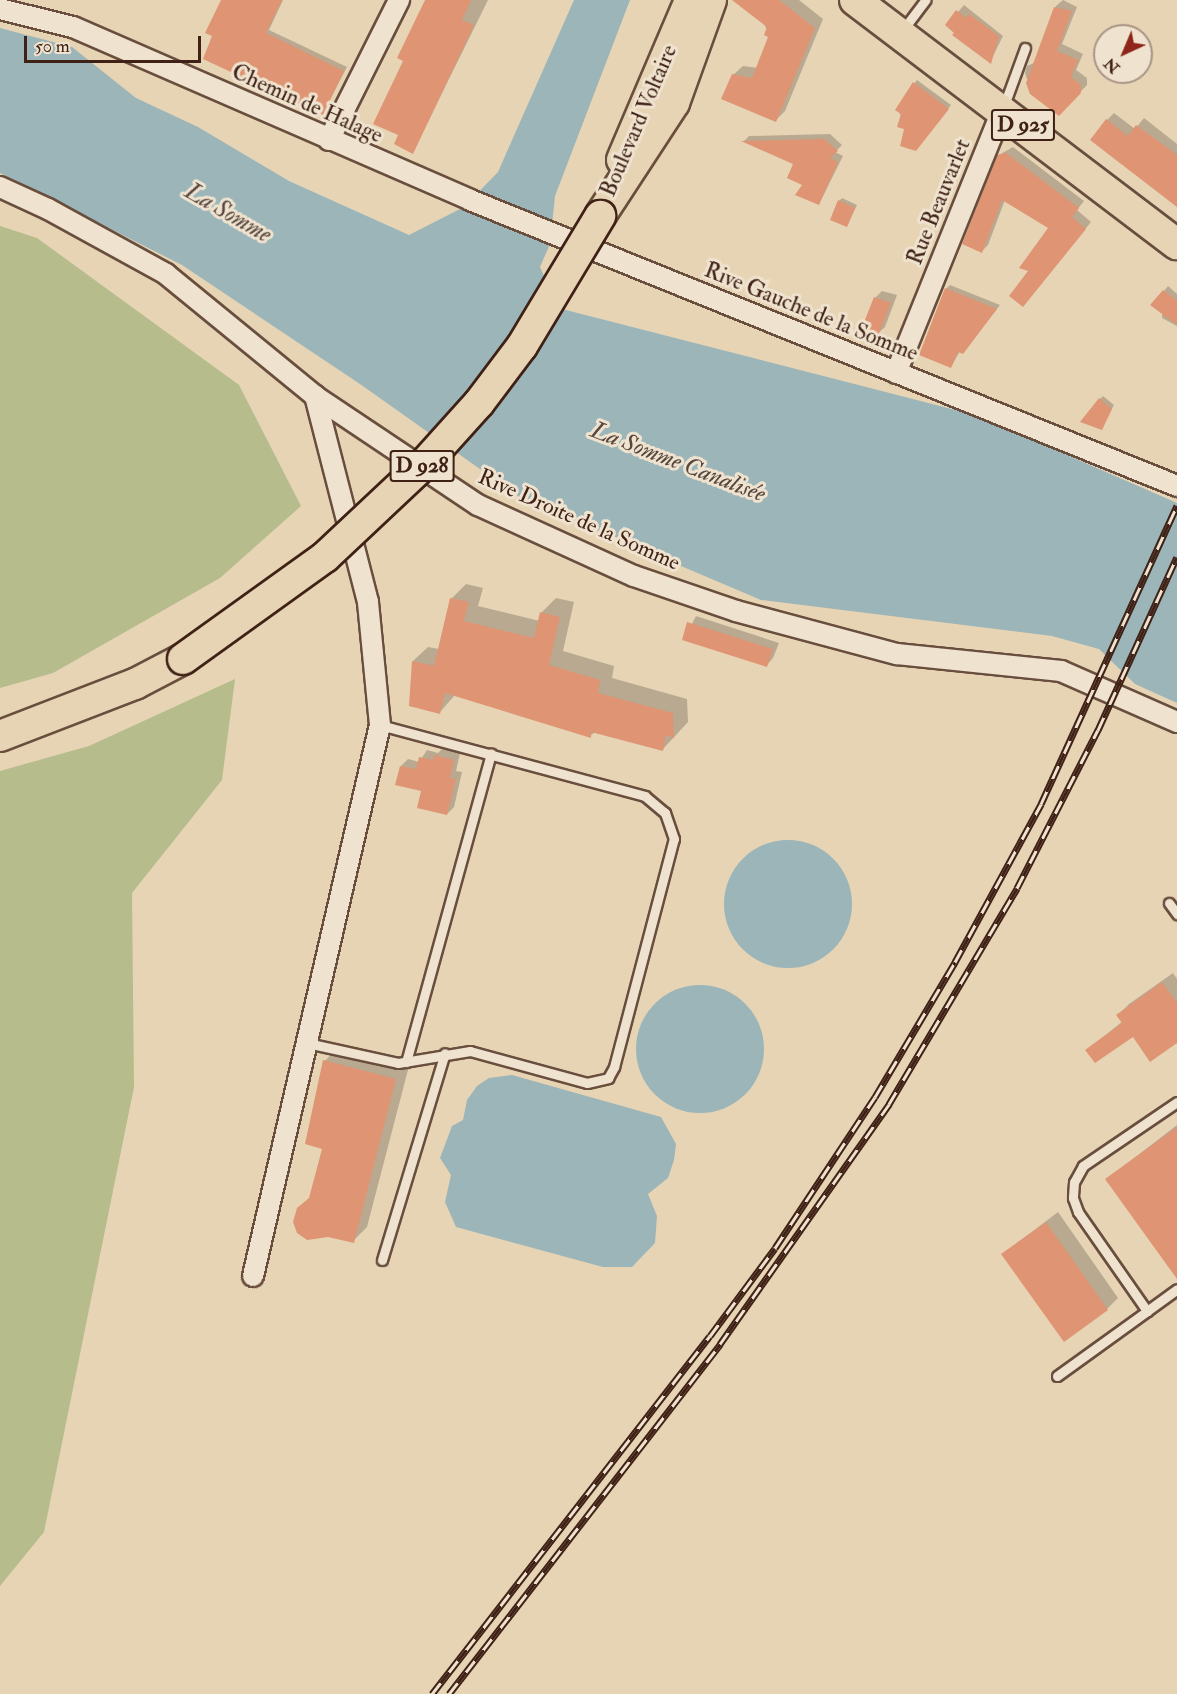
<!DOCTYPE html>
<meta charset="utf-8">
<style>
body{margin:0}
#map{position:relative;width:1177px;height:1694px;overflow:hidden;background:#e6d4b5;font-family:"IM FELL Double Pica",serif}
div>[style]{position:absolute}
.green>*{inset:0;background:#b6bc8c}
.water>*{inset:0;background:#9bb5b9}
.round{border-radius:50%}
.shadow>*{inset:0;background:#0003}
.building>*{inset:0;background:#df9473}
.roads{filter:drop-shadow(2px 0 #694e3e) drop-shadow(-2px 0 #694e3e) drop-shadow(0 2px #694e3e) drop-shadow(0 -2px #694e3e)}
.service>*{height:9px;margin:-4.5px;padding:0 4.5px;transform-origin:4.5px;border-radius:4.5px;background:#efe3cf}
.minor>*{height:20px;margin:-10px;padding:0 10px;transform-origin:10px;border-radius:10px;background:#efe3cf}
.primary>*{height:30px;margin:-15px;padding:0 15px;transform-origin:15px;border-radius:15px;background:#e6d4b5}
.rail>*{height:7px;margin-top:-3.5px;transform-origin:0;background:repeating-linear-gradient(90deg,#efe3cf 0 14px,#3f2116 0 28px);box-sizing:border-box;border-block:2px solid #3f2116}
.bridges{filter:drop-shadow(2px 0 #3f2116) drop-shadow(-2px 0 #3f2116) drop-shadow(0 2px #3f2116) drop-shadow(0 -2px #3f2116)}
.primary-bridge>*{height:30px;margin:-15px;padding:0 15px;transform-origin:15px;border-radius:15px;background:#e6d4b5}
span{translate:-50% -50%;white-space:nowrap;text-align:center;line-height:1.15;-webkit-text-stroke:6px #efe3cf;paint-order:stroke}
.shield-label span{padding:2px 4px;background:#efe3cf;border:2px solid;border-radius:4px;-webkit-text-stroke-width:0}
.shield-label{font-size:21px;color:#3f2116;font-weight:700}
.street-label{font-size:22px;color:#3f2116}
.water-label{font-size:24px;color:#56463f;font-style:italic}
.north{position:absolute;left:1093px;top:24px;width:60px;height:60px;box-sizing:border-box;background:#efe3cf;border:2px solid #a99585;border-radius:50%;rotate:224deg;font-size:16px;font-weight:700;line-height:24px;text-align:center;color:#3f2116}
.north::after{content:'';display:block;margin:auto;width:21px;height:27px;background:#8f2418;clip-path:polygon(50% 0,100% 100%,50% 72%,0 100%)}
.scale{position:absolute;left:24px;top:36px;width:177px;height:27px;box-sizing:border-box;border:3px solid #3f2116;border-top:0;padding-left:8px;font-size:18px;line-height:21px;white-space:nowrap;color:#3f2116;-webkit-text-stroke:4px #efe3cf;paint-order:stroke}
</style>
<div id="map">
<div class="green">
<div style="clip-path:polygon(0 226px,37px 238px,239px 385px,301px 506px,220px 578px,53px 673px,0 688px)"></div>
<div style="clip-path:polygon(235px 679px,222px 780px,132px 893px,134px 1087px,44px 1532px,0 1586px,0 771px,89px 746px)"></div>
</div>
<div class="water">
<div style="clip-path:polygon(574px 0,630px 0,555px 196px,550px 244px,540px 267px,558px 308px,975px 415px,1177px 503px,1177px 703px,1135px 684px,1099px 649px,1052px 636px,761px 600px,521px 498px,360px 384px,182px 265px,0 173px,0 28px,72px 47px,136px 98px,198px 127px,289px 181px,409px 235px,464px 207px,498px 172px)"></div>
<div class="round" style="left:724px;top:840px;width:128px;height:128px"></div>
<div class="round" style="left:636px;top:985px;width:128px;height:128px"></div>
<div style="clip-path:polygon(512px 1075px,661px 1117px,676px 1144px,674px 1160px,668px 1178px,648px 1194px,657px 1216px,655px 1243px,632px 1267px,603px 1267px,456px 1227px,445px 1202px,451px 1175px,440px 1158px,452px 1126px,463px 1120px,467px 1100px,477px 1086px,489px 1078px)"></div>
</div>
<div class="shadow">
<div style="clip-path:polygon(222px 0,283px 0,269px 30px,347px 67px,323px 113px,214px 35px)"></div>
<div style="clip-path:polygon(429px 0,488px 0,413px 152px,400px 135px,405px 60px)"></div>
<div style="clip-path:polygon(752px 0,799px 0,823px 19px,785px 111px,776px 120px,733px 75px,743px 66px,758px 68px,770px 36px)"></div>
<div style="clip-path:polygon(1063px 0,1077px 7px,1062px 44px,1083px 54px,1076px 70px,1087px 78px,1087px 85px,1059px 114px,1032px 93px,1025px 73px,1027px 66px,1036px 62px,1056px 6px)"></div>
<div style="clip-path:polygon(964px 5px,1003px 36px,990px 62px,947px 25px)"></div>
<div style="clip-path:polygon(917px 80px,951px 105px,919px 146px,897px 109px)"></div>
<div style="clip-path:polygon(1114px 113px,1135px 129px,1144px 118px,1177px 144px,1177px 204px,1107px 120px)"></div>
<div style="clip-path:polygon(830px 134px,842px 145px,835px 152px,843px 156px,819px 204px,795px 163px,744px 141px,749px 136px)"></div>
<div style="clip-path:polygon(1013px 147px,1084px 201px,1077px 210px,1091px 222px,1023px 305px,1030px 271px,1051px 227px,1005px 200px,988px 245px,981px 252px,999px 155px)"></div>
<div style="clip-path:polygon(842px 198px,857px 205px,847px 226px,839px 201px)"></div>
<div style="clip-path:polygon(950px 285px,1000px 305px,966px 348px,960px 351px,951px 367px,946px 289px)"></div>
<div style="clip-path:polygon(1168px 286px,1177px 294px,1177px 326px,1162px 318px,1164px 291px)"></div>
<div style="clip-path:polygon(882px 291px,897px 295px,885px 327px,877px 334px,875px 298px)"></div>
<div style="clip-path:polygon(1103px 396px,1114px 405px,1101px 428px,1100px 399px)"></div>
<div style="clip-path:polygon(466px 584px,483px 588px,478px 606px,540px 621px,542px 612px,556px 598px,574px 602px,563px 651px,614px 666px,612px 678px,687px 699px,688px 722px,663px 749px,595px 732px,590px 736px,455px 695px,440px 712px,413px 661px,428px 647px,439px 649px,451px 599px)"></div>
<div style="clip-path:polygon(696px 616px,779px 643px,773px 658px,767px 665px,684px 639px)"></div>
<div style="clip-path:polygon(442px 749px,460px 753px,456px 771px,462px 772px,454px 807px,447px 814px,401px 766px,408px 759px,419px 762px,427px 750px,438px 753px)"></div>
<div style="clip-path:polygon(1173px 973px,1177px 979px,1177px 1042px,1133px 1035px,1087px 1050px,1123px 1021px,1118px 1015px,1129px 1004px)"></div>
<div style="clip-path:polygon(338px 1047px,409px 1066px,367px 1227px,353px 1241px,328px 1235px,314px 1239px,304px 1237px,324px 1148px,325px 1061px)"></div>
<div style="clip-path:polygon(1177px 1125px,1177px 1261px,1107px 1179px)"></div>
<div style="clip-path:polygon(1058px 1212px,1118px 1298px,1107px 1309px,1003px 1254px)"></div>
</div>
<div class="building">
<div style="clip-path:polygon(221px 0,282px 0,266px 33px,344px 71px,323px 115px,203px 59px,212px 36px,205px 33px)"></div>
<div style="clip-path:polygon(425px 0,471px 0,462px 20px,474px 25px,413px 154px,394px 144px,398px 135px,373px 124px,403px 61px,397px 58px)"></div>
<div style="clip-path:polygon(732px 0,779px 0,815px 28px,776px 122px,721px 99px,732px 74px,752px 78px,768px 37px,764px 35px,767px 27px)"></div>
<div style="clip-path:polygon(1054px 7px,1072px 11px,1057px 51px,1078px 60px,1071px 77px,1081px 85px,1081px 93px,1059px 116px,1030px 94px,1026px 83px)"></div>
<div style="clip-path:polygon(956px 10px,966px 18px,969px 14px,999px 36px,991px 64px,952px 35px,954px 33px,945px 25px)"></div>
<div style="clip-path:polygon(913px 82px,949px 109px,916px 151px,900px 146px,904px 129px,897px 127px,901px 114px,895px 110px)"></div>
<div style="clip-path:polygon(1106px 119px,1128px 136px,1136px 125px,1177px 155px,1177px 207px,1090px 140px)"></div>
<div style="clip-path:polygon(824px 139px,838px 151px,830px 158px,838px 162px,819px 205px,795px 195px,802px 185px,787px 178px,793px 164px,741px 141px)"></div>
<div style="clip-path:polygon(1006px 153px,1079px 208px,1072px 217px,1086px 229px,1023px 307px,1009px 296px,1028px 271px,1019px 268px,1048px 228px,1002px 200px,982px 253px,962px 244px,997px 155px)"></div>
<div style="clip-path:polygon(838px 200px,855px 208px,847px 227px,830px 220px)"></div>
<div style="clip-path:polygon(945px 288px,997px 309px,963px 354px,958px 352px,951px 368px,919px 355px)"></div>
<div style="clip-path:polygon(1163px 290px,1177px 301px,1177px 325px,1150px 305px)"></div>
<div style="clip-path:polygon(874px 297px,891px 303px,878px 336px,861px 330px)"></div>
<div style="clip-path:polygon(1099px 398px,1112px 409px,1102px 430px,1080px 422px)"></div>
<div style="clip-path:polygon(450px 598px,469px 602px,464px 621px,534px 638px,540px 612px,560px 617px,549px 665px,600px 680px,598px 693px,673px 713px,674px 738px,666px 735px,663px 751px,591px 732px,591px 738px,445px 693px,440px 714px,409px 706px,412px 661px,434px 666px)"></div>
<div style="clip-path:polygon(687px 622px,773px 649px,767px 667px,682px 640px)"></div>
<div style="clip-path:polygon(434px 755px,454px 760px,450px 778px,456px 779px,447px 815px,417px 808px,421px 791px,395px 785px,400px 766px,416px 769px,419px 757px,433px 760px)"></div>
<div style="clip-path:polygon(1162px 982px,1177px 1003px,1177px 1043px,1150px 1062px,1133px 1037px,1095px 1063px,1085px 1050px,1122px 1023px,1116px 1015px)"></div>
<div style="clip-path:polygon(323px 1060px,396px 1079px,354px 1243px,328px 1237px,307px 1240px,297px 1233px,293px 1222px,297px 1208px,309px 1198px,322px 1149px,305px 1144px)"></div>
<div style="clip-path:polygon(1177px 1127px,1177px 1279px,1105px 1179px)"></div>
<div style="clip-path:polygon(1046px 1222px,1108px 1310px,1064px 1342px,1001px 1254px)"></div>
</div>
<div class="roads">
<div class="service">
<div style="left:902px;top:31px;width:39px;rotate:-53deg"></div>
<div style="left:1003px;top:108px;width:64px;rotate:-69.9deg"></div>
<div style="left:1169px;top:903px;width:14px;rotate:54deg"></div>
<div style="left:307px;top:1043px;width:93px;rotate:12.4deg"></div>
<div style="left:398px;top:1063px;width:73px;rotate:-9.5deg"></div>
<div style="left:470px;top:1051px;width:121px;rotate:15.3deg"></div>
<div style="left:587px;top:1083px;width:22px;rotate:-13deg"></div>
<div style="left:608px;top:1078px;width:13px;rotate:-61deg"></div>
<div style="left:614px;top:1067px;width:236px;rotate:-75.3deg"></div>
<div style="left:674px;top:839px;width:28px;rotate:-109deg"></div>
<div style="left:665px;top:813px;width:26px;rotate:-140deg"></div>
<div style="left:645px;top:796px;width:274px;rotate:-165deg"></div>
<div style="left:406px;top:1062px;width:320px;rotate:-74.6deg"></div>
<div style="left:1177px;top:1102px;width:114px;rotate:145.8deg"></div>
<div style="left:1083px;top:1166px;width:18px;rotate:119deg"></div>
<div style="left:1074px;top:1182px;width:16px;rotate:94deg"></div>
<div style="left:1073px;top:1198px;width:15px;rotate:70deg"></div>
<div style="left:1078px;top:1212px;width:121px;rotate:55.1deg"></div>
<div style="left:1147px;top:1311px;width:37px;rotate:-36deg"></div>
<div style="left:382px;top:1260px;width:216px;rotate:-73.1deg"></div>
<div style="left:1057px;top:1376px;width:111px;rotate:-35.8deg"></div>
</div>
<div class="minor">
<div style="left:0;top:9px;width:75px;rotate:13.9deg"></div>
<div style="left:73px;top:27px;width:433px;rotate:23.5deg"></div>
<div style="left:470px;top:200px;width:763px;rotate:22.02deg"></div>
<div style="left:329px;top:140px;width:157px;rotate:-63.4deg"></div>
<div style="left:0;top:187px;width:53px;rotate:24.6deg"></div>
<div style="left:48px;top:209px;width:135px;rotate:28.8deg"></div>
<div style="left:166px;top:274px;width:193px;rotate:39.3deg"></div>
<div style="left:315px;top:396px;width:196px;rotate:33.8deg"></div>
<div style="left:478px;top:505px;width:171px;rotate:24.5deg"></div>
<div style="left:634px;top:576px;width:108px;rotate:18.9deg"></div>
<div style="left:736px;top:611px;width:167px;rotate:15deg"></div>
<div style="left:897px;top:654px;width:165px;rotate:5.9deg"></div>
<div style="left:1061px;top:671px;width:127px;rotate:23.7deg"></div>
<div style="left:896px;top:373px;width:284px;rotate:-68deg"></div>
<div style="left:253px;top:1276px;width:565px;rotate:-77.02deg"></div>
<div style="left:380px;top:725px;width:124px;rotate:-95.6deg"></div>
<div style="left:368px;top:602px;width:213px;rotate:-104.4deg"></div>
</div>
<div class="primary">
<div style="left:855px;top:0;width:404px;rotate:37.2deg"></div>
<div style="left:622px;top:160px;width:171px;rotate:-66.9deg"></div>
<div style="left:600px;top:216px;width:135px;rotate:-56.8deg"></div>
<div style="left:674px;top:103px;width:109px;rotate:-70.2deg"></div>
<div style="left:0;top:736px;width:145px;rotate:-21.1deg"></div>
<div style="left:135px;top:684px;width:54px;rotate:-27.5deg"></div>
</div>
</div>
<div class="rail">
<div style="left:432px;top:1694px;width:453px;rotate:-52.2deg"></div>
<div style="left:710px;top:1336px;width:109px;rotate:-53.5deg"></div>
<div style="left:775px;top:1248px;width:181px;rotate:-56.5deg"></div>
<div style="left:875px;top:1097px;width:157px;rotate:-59.3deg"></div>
<div style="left:955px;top:962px;width:180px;rotate:-61.4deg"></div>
<div style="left:1041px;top:804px;width:328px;rotate:-65.5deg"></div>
<div style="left:449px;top:1694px;width:443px;rotate:-52.2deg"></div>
<div style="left:720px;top:1344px;width:294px;rotate:-54.8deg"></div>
<div style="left:889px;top:1104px;width:251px;rotate:-59.3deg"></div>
<div style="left:1017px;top:888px;width:178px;rotate:-62.9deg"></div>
<div style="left:1098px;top:730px;width:190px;rotate:-65.5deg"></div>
</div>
<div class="bridges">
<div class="primary-bridge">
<div style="left:183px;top:659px;width:175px;rotate:-35.7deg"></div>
<div style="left:325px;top:557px;width:136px;rotate:-43.2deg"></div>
<div style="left:424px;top:464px;width:82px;rotate:-48deg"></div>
<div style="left:479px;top:403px;width:71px;rotate:-53deg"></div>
<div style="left:522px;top:346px;width:152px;rotate:-59deg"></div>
</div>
</div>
<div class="shield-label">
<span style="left:1023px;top:125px">D 925</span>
<span style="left:422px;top:466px">D 928</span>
</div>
<div class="street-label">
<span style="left:307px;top:104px;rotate:24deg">Chemin de Halage</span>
<span style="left:639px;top:121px;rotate:-67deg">Boulevard Voltaire</span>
<span style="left:939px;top:202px;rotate:-68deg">Rue Beauvarlet</span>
<span style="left:811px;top:312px;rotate:22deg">Rive Gauche de la Somme</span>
<span style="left:579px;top:520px;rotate:24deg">Rive Droite de la Somme</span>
</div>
<div class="water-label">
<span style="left:228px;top:213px;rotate:30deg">La Somme</span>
<span style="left:678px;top:462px;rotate:21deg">La Somme Canalisée</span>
</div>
<div class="north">N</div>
<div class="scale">50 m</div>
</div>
